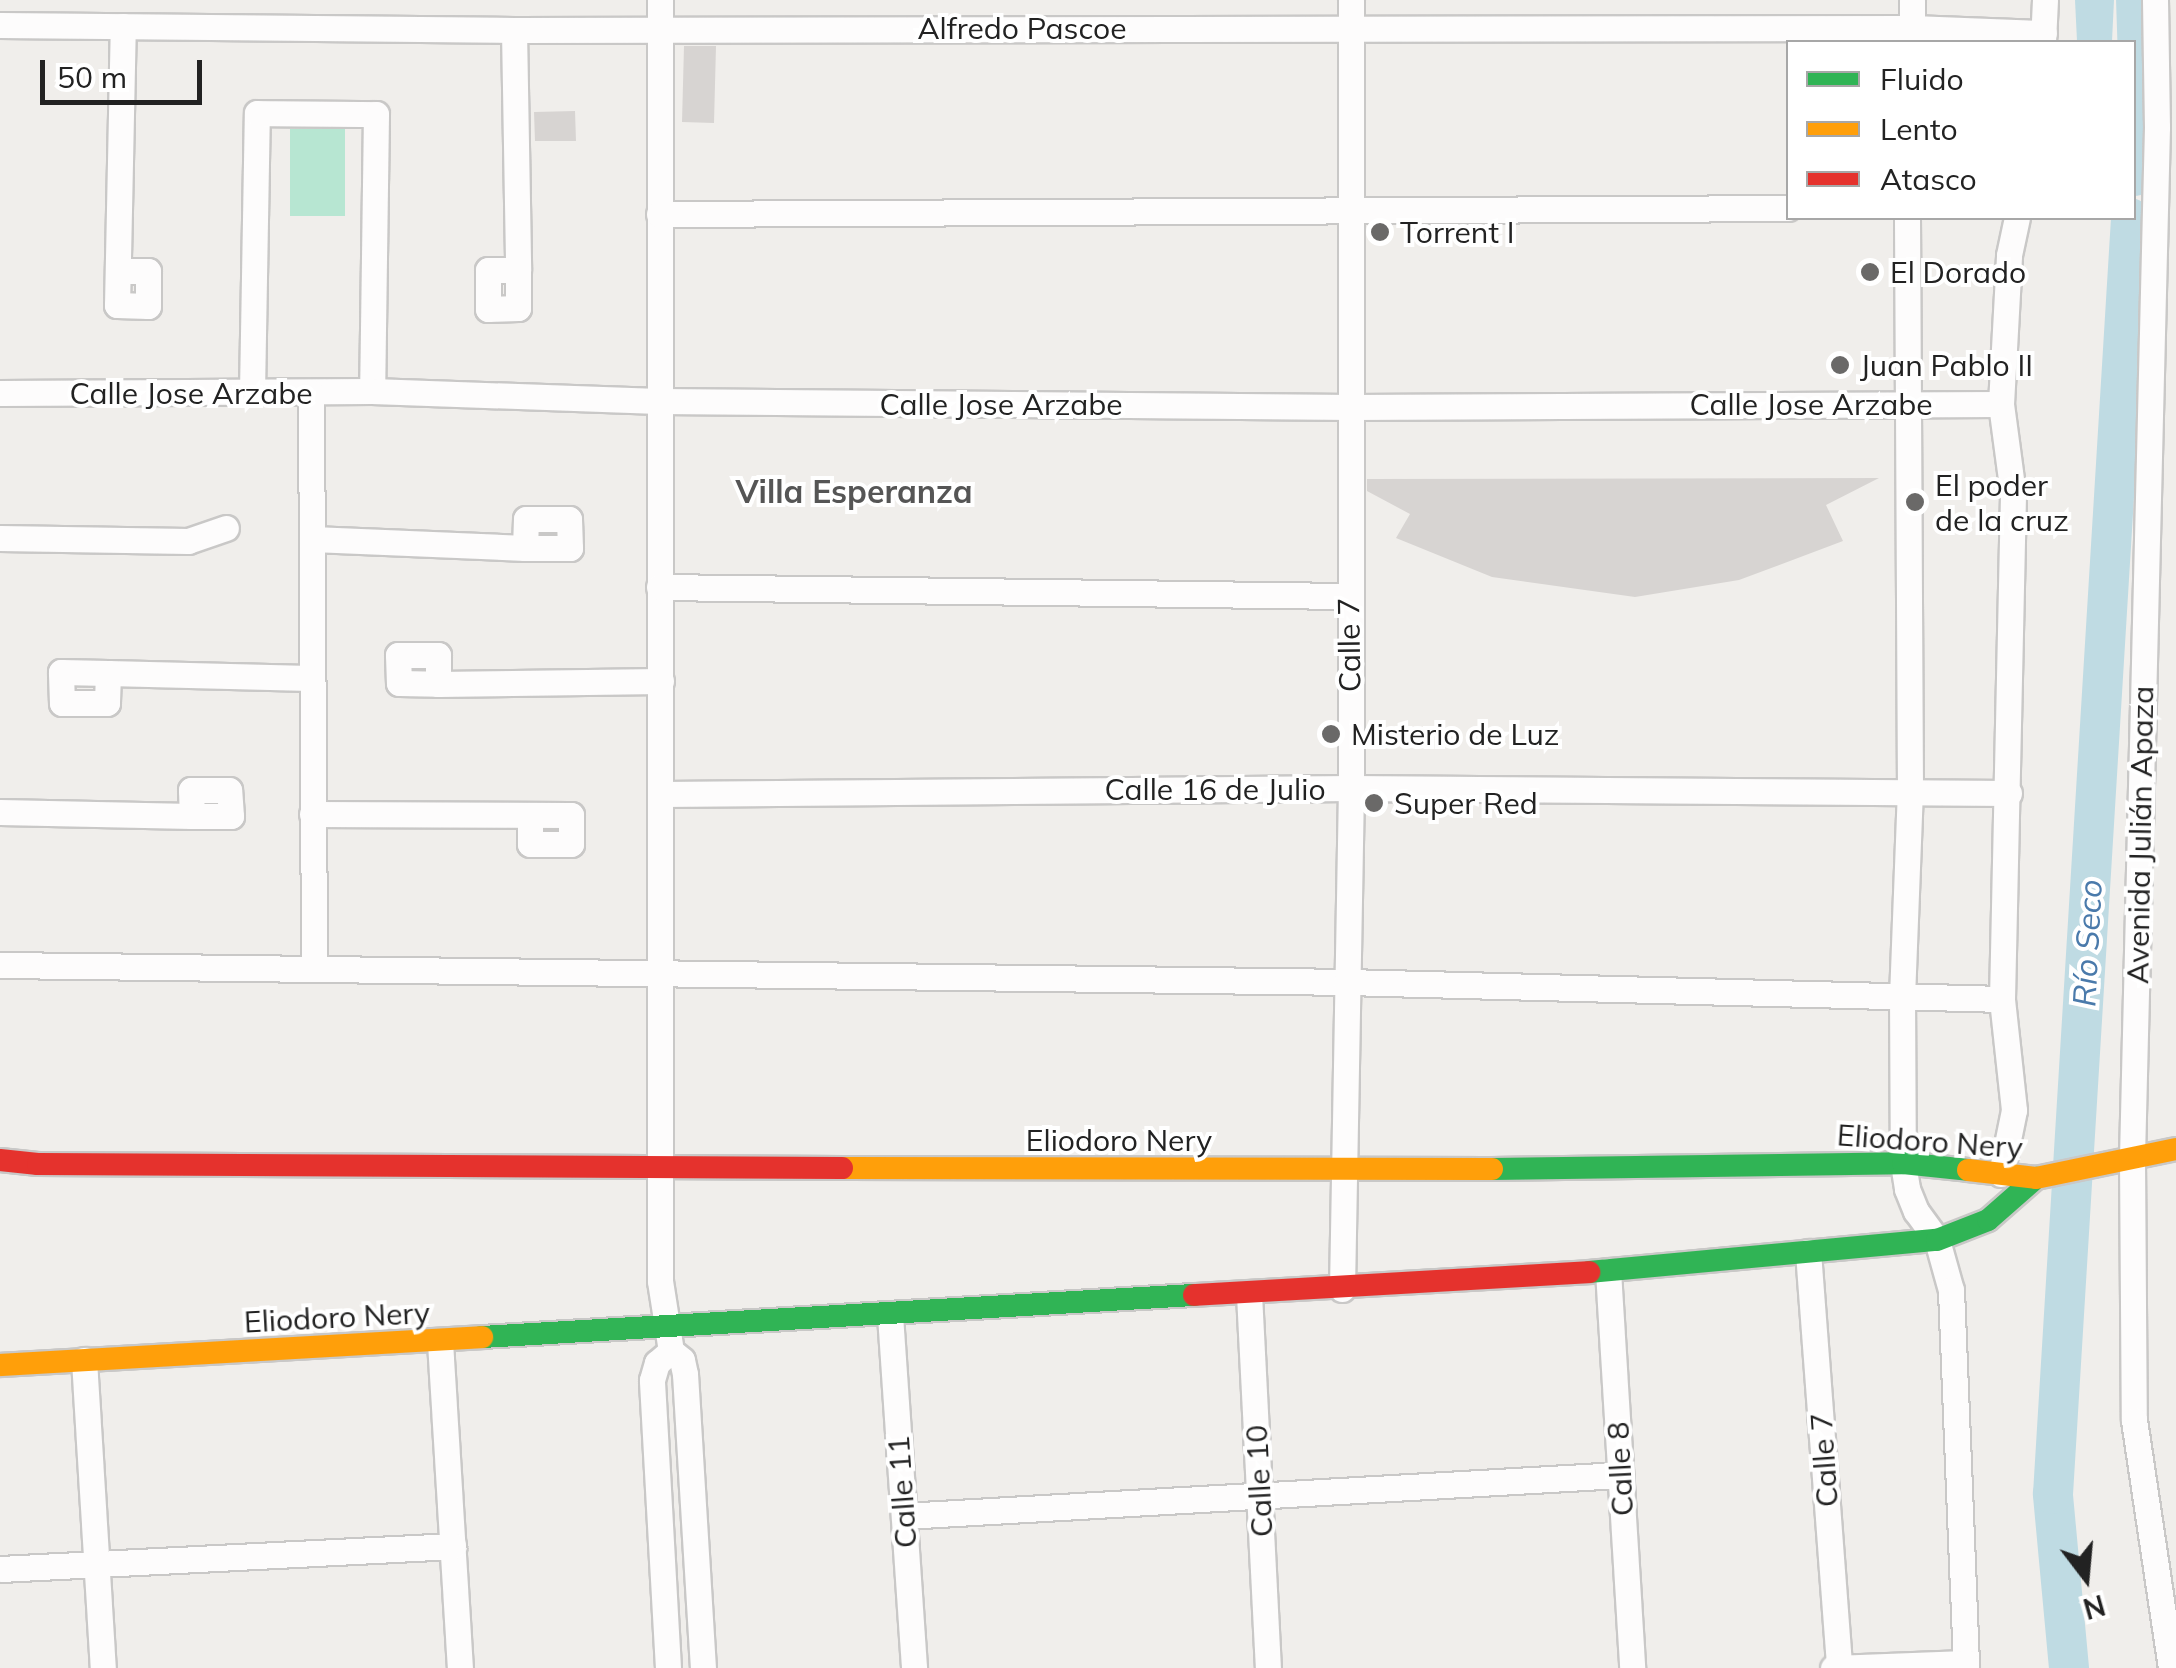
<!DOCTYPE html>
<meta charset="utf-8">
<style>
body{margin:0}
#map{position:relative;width:2176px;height:1668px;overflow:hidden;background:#f0eeeb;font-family:Mulish,sans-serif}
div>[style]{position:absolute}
.pitch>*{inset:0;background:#b7e6d2}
.water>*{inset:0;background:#bfdbe3}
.river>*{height:40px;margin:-20px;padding:0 20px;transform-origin:20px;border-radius:20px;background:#bfdbe3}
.building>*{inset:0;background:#d7d4d2}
.roads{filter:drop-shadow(2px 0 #c9c8c7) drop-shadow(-2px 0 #c9c8c7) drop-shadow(0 2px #c9c8c7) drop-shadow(0 -2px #c9c8c7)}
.street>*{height:25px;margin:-12.5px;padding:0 12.5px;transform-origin:12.5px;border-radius:12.5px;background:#fdfcfc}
.fast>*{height:22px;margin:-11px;padding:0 11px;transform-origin:11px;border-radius:11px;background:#30b455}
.slow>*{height:22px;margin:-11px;padding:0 11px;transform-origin:11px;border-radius:11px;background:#ff9f0a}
.jam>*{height:22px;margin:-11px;padding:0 11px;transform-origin:11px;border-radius:11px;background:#e5322d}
.dots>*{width:28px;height:28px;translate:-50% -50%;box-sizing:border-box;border:5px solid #fff;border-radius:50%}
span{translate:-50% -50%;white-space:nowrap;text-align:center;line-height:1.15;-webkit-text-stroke:8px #fff;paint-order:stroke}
.street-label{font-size:30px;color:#222}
.poi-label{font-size:30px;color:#222}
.left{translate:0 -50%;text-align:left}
.neighbourhood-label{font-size:32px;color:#555;font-weight:700}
.water-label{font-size:32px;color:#4a7aab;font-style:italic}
.legend{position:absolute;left:1786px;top:40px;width:350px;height:180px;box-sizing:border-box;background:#fff;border:2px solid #a7a7a7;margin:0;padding:12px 18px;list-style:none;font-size:30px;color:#222}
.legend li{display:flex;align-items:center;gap:20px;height:50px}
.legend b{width:50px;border:2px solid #a7a7a7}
.north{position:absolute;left:2036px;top:1528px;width:100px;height:100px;-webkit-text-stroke:8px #fff;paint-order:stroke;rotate:164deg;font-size:28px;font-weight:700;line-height:40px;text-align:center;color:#222}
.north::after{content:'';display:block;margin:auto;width:35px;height:45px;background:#222;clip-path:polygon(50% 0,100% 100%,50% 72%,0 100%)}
.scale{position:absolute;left:40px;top:60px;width:162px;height:45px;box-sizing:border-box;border:5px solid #222;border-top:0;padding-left:12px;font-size:30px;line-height:35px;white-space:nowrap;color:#222;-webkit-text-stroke:8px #fff;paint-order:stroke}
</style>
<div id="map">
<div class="pitch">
<div style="clip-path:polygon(290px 129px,345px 129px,345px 216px,290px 216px)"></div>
</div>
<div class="water">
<div style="clip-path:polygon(2075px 0,2114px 0,2112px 41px,2077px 41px)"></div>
</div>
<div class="river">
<div style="left:2134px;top:176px;width:87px;rotate:-86.7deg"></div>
<div style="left:2139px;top:89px;width:89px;rotate:-91.9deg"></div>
<div style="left:2069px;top:1668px;width:175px;rotate:-95.3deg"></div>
<div style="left:2053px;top:1494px;width:1278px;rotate:-86.5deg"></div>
</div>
<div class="building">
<div style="clip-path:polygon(684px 46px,716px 46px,714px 123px,682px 122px)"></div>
<div style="clip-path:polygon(575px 111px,576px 141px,535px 141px,534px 112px)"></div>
<div style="clip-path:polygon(1879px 478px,1826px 505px,1843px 541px,1739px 580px,1635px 597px,1492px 577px,1396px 538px,1410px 514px,1367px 491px,1367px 479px)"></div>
</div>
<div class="roads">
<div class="street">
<div style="left:660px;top:0;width:1281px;rotate:90deg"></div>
<div style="left:660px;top:1281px;width:71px;rotate:81.1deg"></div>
<div style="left:671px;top:1351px;width:14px;rotate:39deg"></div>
<div style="left:682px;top:1360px;width:14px;rotate:78deg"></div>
<div style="left:685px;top:1374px;width:295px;rotate:86.5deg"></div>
<div style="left:2155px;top:0;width:127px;rotate:89.1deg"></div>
<div style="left:2157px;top:127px;width:1033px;rotate:91.39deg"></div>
<div style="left:2132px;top:1160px;width:260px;rotate:89.6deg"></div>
<div style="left:2134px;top:1420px;width:251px;rotate:81.5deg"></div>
<div style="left:0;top:25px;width:514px;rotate:0.56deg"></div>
<div style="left:514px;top:30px;width:1398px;rotate:-0.08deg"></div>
<div style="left:1912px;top:28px;width:132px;rotate:2.2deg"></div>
<div style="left:514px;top:30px;width:240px;rotate:89deg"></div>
<div style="left:518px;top:270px;width:38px;rotate:90deg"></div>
<div style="left:518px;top:308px;width:30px;rotate:178deg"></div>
<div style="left:488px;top:309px;width:39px;rotate:-90deg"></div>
<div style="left:488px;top:270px;width:30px"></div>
<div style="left:1912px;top:42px;width:42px;rotate:-90deg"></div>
<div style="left:2043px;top:42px;width:42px;rotate:-87.3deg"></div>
<div style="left:659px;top:214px;width:1129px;rotate:-0.3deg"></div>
<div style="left:1907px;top:218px;width:571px;rotate:89.7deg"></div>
<div style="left:1910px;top:789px;width:206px;rotate:92.2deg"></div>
<div style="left:1902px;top:995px;width:168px;rotate:89.7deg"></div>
<div style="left:1903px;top:1163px;width:26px;rotate:81deg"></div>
<div style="left:1907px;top:1189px;width:24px;rotate:68deg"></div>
<div style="left:1916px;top:1211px;width:36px;rotate:54deg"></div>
<div style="left:1937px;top:1240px;width:52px;rotate:74.4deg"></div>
<div style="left:1951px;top:1290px;width:378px;rotate:87.7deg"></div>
<div style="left:118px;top:271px;width:30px"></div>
<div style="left:148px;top:271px;width:35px;rotate:90deg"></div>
<div style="left:148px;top:306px;width:31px;rotate:-178deg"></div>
<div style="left:117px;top:305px;width:279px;rotate:-88.8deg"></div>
<div style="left:252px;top:392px;width:279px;rotate:-89deg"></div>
<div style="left:257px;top:113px;width:119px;rotate:0.5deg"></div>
<div style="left:376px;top:114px;width:277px;rotate:90.8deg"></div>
<div style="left:0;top:393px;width:372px;rotate:-0.3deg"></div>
<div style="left:372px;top:391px;width:287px;rotate:2deg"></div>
<div style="left:659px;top:401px;width:692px;rotate:0.5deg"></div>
<div style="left:1351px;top:407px;width:650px;rotate:-0.26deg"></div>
<div style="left:311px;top:393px;width:576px;rotate:89.7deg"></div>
<div style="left:0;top:538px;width:188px;rotate:0.9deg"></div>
<div style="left:188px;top:541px;width:40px;rotate:-18.9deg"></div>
<div style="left:312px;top:539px;width:213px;rotate:2.4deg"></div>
<div style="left:525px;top:548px;width:45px"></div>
<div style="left:570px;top:548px;width:29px;rotate:-92deg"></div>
<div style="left:569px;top:519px;width:43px;rotate:180deg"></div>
<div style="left:526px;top:519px;width:29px;rotate:92deg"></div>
<div style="left:659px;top:587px;width:689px;rotate:0.75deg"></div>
<div style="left:108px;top:673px;width:30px;rotate:92deg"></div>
<div style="left:107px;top:703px;width:45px;rotate:180deg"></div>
<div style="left:62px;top:703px;width:31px;rotate:-92deg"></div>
<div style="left:61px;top:672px;width:47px;rotate:1.2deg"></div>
<div style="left:108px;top:673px;width:202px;rotate:1.4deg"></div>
<div style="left:438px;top:684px;width:29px;rotate:-90deg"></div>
<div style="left:438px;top:655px;width:40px;rotate:180deg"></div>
<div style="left:398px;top:655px;width:28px;rotate:88deg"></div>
<div style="left:399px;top:683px;width:39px;rotate:1deg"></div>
<div style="left:438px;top:684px;width:223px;rotate:-0.8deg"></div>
<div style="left:661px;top:794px;width:690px;rotate:-0.5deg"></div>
<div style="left:1351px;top:788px;width:658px;rotate:0.44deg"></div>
<div style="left:0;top:812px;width:192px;rotate:1.2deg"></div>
<div style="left:192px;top:816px;width:39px"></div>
<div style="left:231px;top:816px;width:26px;rotate:-94deg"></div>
<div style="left:229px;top:790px;width:38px;rotate:180deg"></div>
<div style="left:191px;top:790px;width:26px;rotate:88deg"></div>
<div style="left:312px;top:814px;width:259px;rotate:0.2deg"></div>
<div style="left:571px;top:815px;width:29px;rotate:90deg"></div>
<div style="left:571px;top:844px;width:41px;rotate:180deg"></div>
<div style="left:530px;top:844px;width:29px;rotate:-90deg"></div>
<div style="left:0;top:965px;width:1346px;rotate:0.72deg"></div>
<div style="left:1346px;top:982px;width:656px;rotate:1.48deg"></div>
<div style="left:2001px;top:1174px;width:65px;rotate:-78.5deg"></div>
<div style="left:2014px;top:1110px;width:112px;rotate:-96.2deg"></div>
<div style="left:2002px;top:999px;width:505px;rotate:-88.75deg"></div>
<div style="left:2013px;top:494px;width:91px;rotate:-97.6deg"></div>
<div style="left:2001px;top:404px;width:149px;rotate:-86.9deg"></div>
<div style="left:2009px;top:255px;width:38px;rotate:-78deg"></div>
<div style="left:1808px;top:1252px;width:417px;rotate:85.7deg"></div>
<div style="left:1608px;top:1271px;width:398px;rotate:86.5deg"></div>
<div style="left:1342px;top:1289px;width:501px;rotate:-88.97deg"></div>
<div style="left:1351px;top:788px;width:788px;rotate:-90deg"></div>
<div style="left:1249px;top:1294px;width:374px;rotate:87.1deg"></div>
<div style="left:890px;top:1315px;width:354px;rotate:86.1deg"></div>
<div style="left:440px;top:1342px;width:327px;rotate:86.5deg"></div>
<div style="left:84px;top:1360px;width:309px;rotate:86.5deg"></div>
<div style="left:904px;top:1516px;width:717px;rotate:-3.28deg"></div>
<div style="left:0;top:1569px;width:454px;rotate:-2.9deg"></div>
<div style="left:668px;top:1668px;width:288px;rotate:-93.2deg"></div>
<div style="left:652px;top:1380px;width:18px;rotate:-74deg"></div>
<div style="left:657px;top:1363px;width:18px;rotate:-41deg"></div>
<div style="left:1833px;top:1668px;width:133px;rotate:-2.2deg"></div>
</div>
<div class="fast">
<div style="left:1492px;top:1169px;width:411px;rotate:-0.8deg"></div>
<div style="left:1903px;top:1163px;width:65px;rotate:6.1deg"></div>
<div style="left:1589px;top:1272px;width:349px;rotate:-5.3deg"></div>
<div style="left:1937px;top:1240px;width:55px;rotate:-21.4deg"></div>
<div style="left:1988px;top:1220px;width:64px;rotate:-41.2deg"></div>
<div style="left:482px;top:1337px;width:713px;rotate:-3.38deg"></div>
</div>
<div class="slow">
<div style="left:842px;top:1168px;width:650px;rotate:0.09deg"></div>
<div style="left:1968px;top:1170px;width:68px;rotate:6.7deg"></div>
<div style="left:2036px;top:1178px;width:143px;rotate:-11.7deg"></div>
<div style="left:0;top:1365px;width:483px;rotate:-3.3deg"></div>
</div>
<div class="jam">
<div style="left:0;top:1160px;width:38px;rotate:6deg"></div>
<div style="left:38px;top:1164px;width:804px;rotate:0.29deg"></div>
<div style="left:1194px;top:1295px;width:396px;rotate:-3.3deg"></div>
</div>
</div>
<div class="dots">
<div style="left:1380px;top:232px;background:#6a6968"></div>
<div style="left:1870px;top:272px;background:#6a6968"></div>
<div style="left:1840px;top:365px;background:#6a6968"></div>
<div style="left:1915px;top:502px;background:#6a6968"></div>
<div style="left:1331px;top:734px;background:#6a6968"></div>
<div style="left:1374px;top:803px;background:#6a6968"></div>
</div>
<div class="street-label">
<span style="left:1022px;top:28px">Alfredo Pascoe</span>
<span style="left:191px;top:393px">Calle Jose Arzabe</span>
<span style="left:1001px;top:404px">Calle Jose Arzabe</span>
<span style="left:1811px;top:404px">Calle Jose Arzabe</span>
<span style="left:1349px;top:645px;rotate:-91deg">Calle 7</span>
<span style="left:1215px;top:789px">Calle 16 de Julio</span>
<span style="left:2140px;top:835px;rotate:-89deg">Avenida Julián Apaza</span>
<span style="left:1119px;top:1140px">Eliodoro Nery</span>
<span style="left:1930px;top:1141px;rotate:4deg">Eliodoro Nery</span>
<span style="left:337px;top:1317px;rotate:-3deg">Eliodoro Nery</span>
<span style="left:1824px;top:1460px;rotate:-94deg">Calle 7</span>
<span style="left:1620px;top:1469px;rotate:-93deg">Calle 8</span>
<span style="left:1259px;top:1481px;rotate:-93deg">Calle 10</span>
<span style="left:902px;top:1492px;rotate:-94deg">Calle 11</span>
</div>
<div class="poi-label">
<span class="left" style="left:1400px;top:232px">Torrent I</span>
<span class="left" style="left:1890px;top:272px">El Dorado</span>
<span class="left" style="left:1860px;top:365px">Juan Pablo II</span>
<span class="left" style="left:1935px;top:502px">El poder<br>de la cruz</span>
<span class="left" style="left:1351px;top:734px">Misterio de Luz</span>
<span class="left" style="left:1394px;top:803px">Super Red</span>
</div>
<div class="neighbourhood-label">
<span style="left:854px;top:491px">Villa Esperanza</span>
</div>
<div class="water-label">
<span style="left:2087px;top:943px;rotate:-87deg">Río Seco</span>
</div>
<ul class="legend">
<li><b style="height:12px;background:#30b455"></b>Fluido</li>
<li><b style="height:12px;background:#ff9f0a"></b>Lento</li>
<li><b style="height:12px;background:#e5322d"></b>Atasco</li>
</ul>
<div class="north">N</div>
<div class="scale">50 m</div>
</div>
